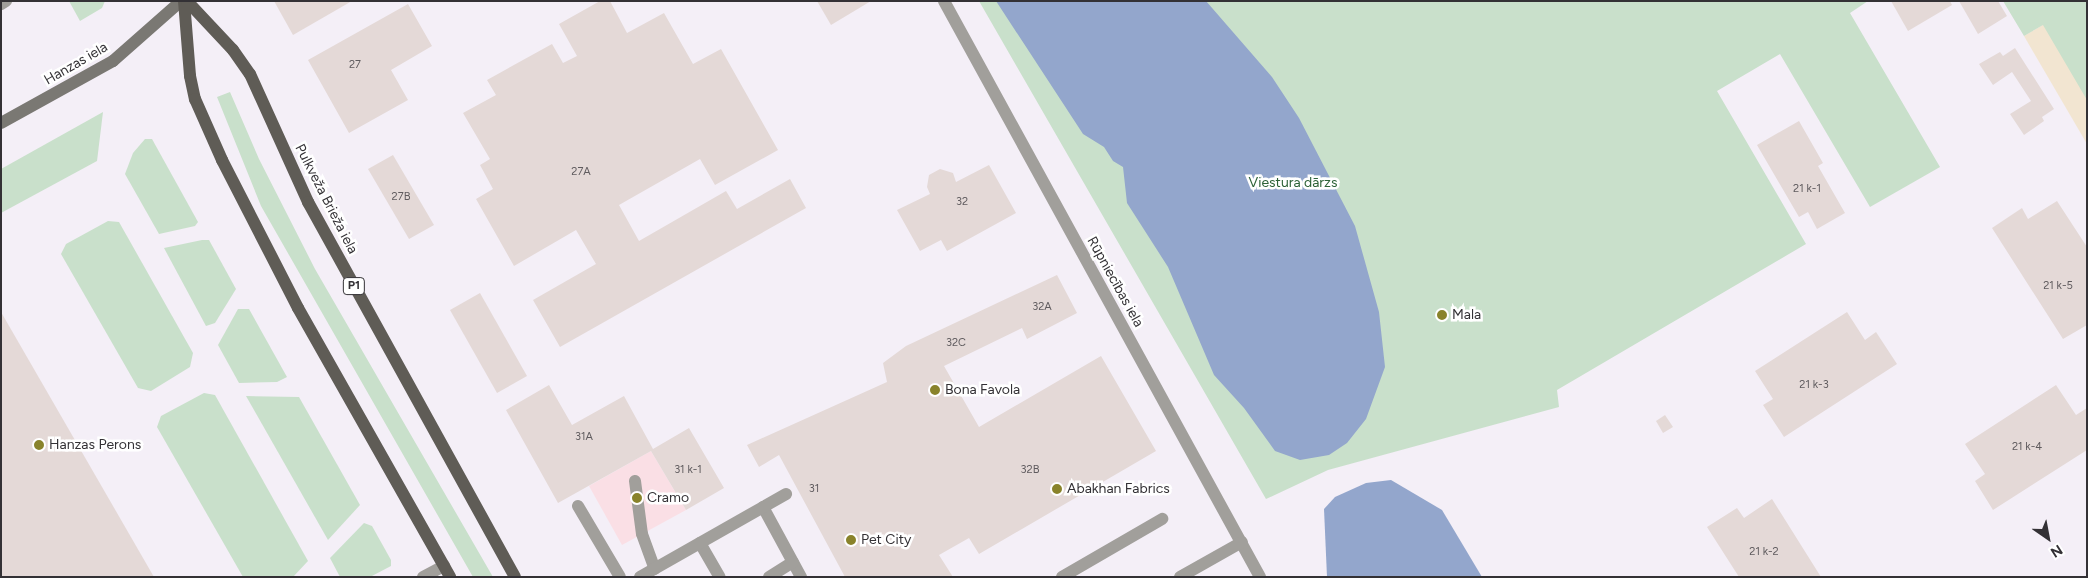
<!DOCTYPE html>
<meta charset="utf-8">
<style>
body{margin:0}
#map{position:relative;width:2088px;height:578px;overflow:hidden;background:#f4eff7;font-family:Figtree,sans-serif}
div>[style]{position:absolute}
.commercial>*{inset:0;background:#fadfe5}
.education>*{inset:0;background:#f2e5d1}
.green>*{inset:0;background:#c9e0cb}
.water>*{inset:0;background:#93a6cc}
.building>*{inset:0;background:#e4d9d7}
.service>*{height:12px;margin:-6px;padding:0 6px;transform-origin:6px;border-radius:6px;background:#a19f9b}
.minor>*{height:12px;margin:-6px;padding:0 6px;transform-origin:6px;border-radius:6px;background:#a19f9b}
.secondary>*{height:12px;margin:-6px;padding:0 6px;transform-origin:6px;border-radius:6px;background:#7a7873}
.primary>*{height:12px;margin:-6px;padding:0 6px;transform-origin:6px;border-radius:6px;background:#5f5c56}
.dots>*{width:14px;height:14px;translate:-50% -50%;box-sizing:border-box;border:2px solid #fff;border-radius:50%}
span{translate:-50% -50%;white-space:nowrap;text-align:center;line-height:1.15;-webkit-text-stroke:5px #fff;paint-order:stroke}
.number-label{font-size:11px;color:#5f5b5e}
.number-label span{-webkit-text-stroke-width:0}
.shield-label span{padding:1px 4px;background:#fff;border:1px solid;border-radius:4px;-webkit-text-stroke-width:0}
.shield-label{font-size:12px;color:#333135;font-weight:700}
.street-label{font-size:14px;color:#333135}
.park-label{font-size:14px;color:#2d6237}
.poi-label{font-size:14px;color:#333135}
.left{translate:0 -50%;text-align:left}
.frame{position:absolute;inset:0;border:2px solid #333135;pointer-events:none}
.north{position:absolute;left:2023px;top:513px;width:50px;height:50px;-webkit-text-stroke:4px #fff;paint-order:stroke;rotate:147deg;font-size:14px;font-weight:700;line-height:20px;text-align:center;color:#333135}
.north::after{content:'';display:block;margin:auto;width:18px;height:22px;background:#333135;clip-path:polygon(50% 0,100% 100%,50% 72%,0 100%)}
</style>
<div id="map">
<div class="commercial">
<div style="clip-path:polygon(651px 451px,686px 510px,622px 545px,589px 486px)"></div>
</div>
<div class="education">
<div style="clip-path:polygon(2083px 1px,2087px 1px,2087px 144px,2024px 36px)"></div>
</div>
<div class="green">
<div style="clip-path:polygon(69px 1px,105px 1px,102px 8px,80px 21px)"></div>
<div style="clip-path:polygon(979px 1px,1868px 1px,1850px 13px,1940px 167px,1870px 207px,1780px 54px,1717px 91px,1806px 244px,1557px 390px,1559px 407px,1328px 470px,1266px 499px)"></div>
<div style="clip-path:polygon(2003px 1px,2087px 1px,2087px 100px,2043px 25px,2024px 36px)"></div>
<div style="clip-path:polygon(230px 92px,259px 159px,315px 269px,493px 577px,473px 577px,261px 206px,217px 97px)"></div>
<div style="clip-path:polygon(103px 112px,97px 161px,1px 213px,1px 169px)"></div>
<div style="clip-path:polygon(145px 139px,152px 139px,198px 222px,195px 226px,159px 234px,125px 174px,133px 153px)"></div>
<div style="clip-path:polygon(108px 221px,119px 222px,193px 353px,190px 367px,151px 391px,138px 388px,61px 254px,66px 244px)"></div>
<div style="clip-path:polygon(202px 240px,209px 240px,236px 289px,215px 323px,206px 326px,164px 248px)"></div>
<div style="clip-path:polygon(238px 309px,249px 309px,287px 377px,277px 382px,239px 383px,218px 345px)"></div>
<div style="clip-path:polygon(204px 393px,215px 395px,308px 561px,293px 577px,243px 577px,157px 427px,161px 416px)"></div>
<div style="clip-path:polygon(246px 396px,299px 397px,360px 505px,328px 540px)"></div>
<div style="clip-path:polygon(364px 523px,372px 526px,391px 560px,391px 566px,370px 577px,340px 577px,330px 558px)"></div>
</div>
<div class="water">
<div style="clip-path:polygon(996px 1px,1206px 1px,1272px 77px,1299px 118px,1355px 226px,1379px 312px,1385px 367px,1366px 419px,1347px 443px,1329px 455px,1300px 460px,1275px 451px,1244px 408px,1214px 375px,1168px 267px,1127px 203px,1123px 167px,1113px 161px,1104px 147px,1083px 134px)"></div>
<div style="clip-path:polygon(1391px 480px,1442px 510px,1482px 577px,1327px 577px,1324px 509px,1335px 497px,1366px 483px)"></div>
</div>
<div class="building">
<div style="clip-path:polygon(274px 1px,352px 1px,293px 35px)"></div>
<div style="clip-path:polygon(600px 1px,610px 1px,627px 33px,664px 13px,693px 64px,721px 49px,778px 150px,715px 185px,700px 159px,619px 205px,639px 241px,726px 191px,737px 209px,790px 179px,806px 208px,560px 347px,533px 300px,596px 264px,576px 230px,514px 266px,476px 199px,493px 189px,480px 165px,490px 159px,463px 113px,496px 95px,487px 80px,552px 44px,563px 63px,577px 56px,559px 24px)"></div>
<div style="clip-path:polygon(817px 1px,871px 1px,831px 25px)"></div>
<div style="clip-path:polygon(1891px 1px,1950px 1px,1952px 5px,1908px 31px)"></div>
<div style="clip-path:polygon(1959px 1px,1998px 1px,2007px 16px,1978px 34px)"></div>
<div style="clip-path:polygon(408px 4px,432px 46px,391px 70px,408px 100px,349px 133px,308px 60px)"></div>
<div style="clip-path:polygon(2015px 48px,2054px 109px,2042px 117px,2044px 121px,2024px 135px,2010px 114px,2031px 101px,2012px 72px,1993px 85px,1979px 64px,2000px 52px,2003px 56px)"></div>
<div style="clip-path:polygon(1799px 121px,1823px 163px,1818px 166px,1845px 213px,1817px 229px,1808px 212px,1799px 217px,1757px 145px)"></div>
<div style="clip-path:polygon(393px 155px,434px 225px,409px 239px,368px 169px)"></div>
<div style="clip-path:polygon(989px 165px,1016px 213px,947px 251px,941px 240px,920px 251px,897px 210px,930px 194px,927px 187px,929px 175px,940px 169px,953px 173px,956px 182px)"></div>
<div style="clip-path:polygon(2057px 201px,2087px 247px,2087px 325px,2063px 339px,1992px 228px,2022px 208px,2028px 219px)"></div>
<div style="clip-path:polygon(1057px 275px,1077px 313px,1027px 339px,1022px 328px,944px 366px,979px 427px,1101px 356px,1156px 451px,979px 554px,969px 538px,939px 555px,953px 577px,845px 577px,779px 455px,759px 467px,747px 445px,887px 382px,883px 363px,906px 346px)"></div>
<div style="clip-path:polygon(480px 293px,527px 376px,497px 393px,450px 310px)"></div>
<div style="clip-path:polygon(1px 312px,154px 577px,1px 577px)"></div>
<div style="clip-path:polygon(1847px 312px,1865px 340px,1876px 332px,1897px 364px,1784px 437px,1763px 405px,1773px 399px,1755px 371px)"></div>
<div style="clip-path:polygon(549px 385px,572px 425px,624px 396px,653px 449px,689px 428px,724px 488px,686px 510px,651px 451px,558px 503px,506px 410px)"></div>
<div style="clip-path:polygon(2056px 385px,2076px 415px,2087px 408px,2087px 450px,1993px 510px,1975px 481px,1985px 474px,1965px 444px)"></div>
<div style="clip-path:polygon(1665px 415px,1673px 427px,1663px 433px,1656px 421px)"></div>
<div style="clip-path:polygon(1772px 499px,1821px 577px,1739px 577px,1707px 527px,1737px 508px,1744px 518px)"></div>
</div>
<div class="service">
<div style="left:1px;top:4px;width:6px;rotate:-31deg"></div>
<div style="left:635px;top:481px;width:53px;rotate:82.5deg"></div>
<div style="left:642px;top:534px;width:37px;rotate:70deg"></div>
<div style="left:578px;top:506px;width:82px;rotate:59.4deg"></div>
<div style="left:763px;top:507px;width:80px;rotate:61.5deg"></div>
<div style="left:700px;top:543px;width:39px;rotate:60deg"></div>
<div style="left:423px;top:577px;width:24px;rotate:-28deg"></div>
<div style="left:640px;top:577px;width:168px;rotate:-29.6deg"></div>
<div style="left:769px;top:577px;width:28px;rotate:-32deg"></div>
<div style="left:1062px;top:577px;width:116px;rotate:-30.1deg"></div>
</div>
<div class="minor">
<div style="left:944px;top:1px;width:657px;rotate:61.25deg"></div>
<div style="left:1180px;top:577px;width:71px;rotate:-29.4deg"></div>
</div>
<div class="secondary">
<div style="left:1px;top:123px;width:128px;rotate:-29deg"></div>
<div style="left:113px;top:61px;width:91px;rotate:-41.4deg"></div>
</div>
<div class="primary">
<div style="left:184px;top:1px;width:75px;rotate:85.4deg"></div>
<div style="left:190px;top:76px;width:24px;rotate:78deg"></div>
<div style="left:195px;top:99px;width:67px;rotate:66.1deg"></div>
<div style="left:222px;top:160px;width:166px;rotate:62.8deg"></div>
<div style="left:298px;top:308px;width:309px;rotate:60.5deg"></div>
<div style="left:187px;top:1px;width:67px;rotate:46.8deg"></div>
<div style="left:233px;top:50px;width:29px;rotate:55deg"></div>
<div style="left:250px;top:74px;width:141px;rotate:65.6deg"></div>
<div style="left:308px;top:202px;width:428px;rotate:61.1deg"></div>
</div>
<div class="dots">
<div style="left:1442px;top:315px;background:#89832b"></div>
<div style="left:935px;top:390px;background:#89832b"></div>
<div style="left:39px;top:445px;background:#89832b"></div>
<div style="left:1057px;top:489px;background:#89832b"></div>
<div style="left:637px;top:498px;background:#89832b"></div>
<div style="left:851px;top:540px;background:#89832b"></div>
</div>
<div class="number-label">
<span style="left:355px;top:65px">27</span>
<span style="left:581px;top:172px">27A</span>
<span style="left:1807px;top:189px">21 k-1</span>
<span style="left:401px;top:197px">27B</span>
<span style="left:962px;top:202px">32</span>
<span style="left:2058px;top:286px">21 k-5</span>
<span style="left:1042px;top:307px">32A</span>
<span style="left:956px;top:343px">32C</span>
<span style="left:1814px;top:385px">21 k-3</span>
<span style="left:584px;top:437px">31A</span>
<span style="left:2027px;top:447px">21 k-4</span>
<span style="left:688px;top:470px">31 k-1</span>
<span style="left:1030px;top:470px">32B</span>
<span style="left:814px;top:489px">31</span>
<span style="left:1764px;top:552px">21 k-2</span>
</div>
<div class="shield-label">
<span style="left:354px;top:286px">P1</span>
</div>
<div class="street-label">
<span style="left:76px;top:64px;rotate:-30deg">Hanzas iela</span>
<span style="left:326px;top:199px;rotate:63deg">Pulkveža Brieža iela</span>
<span style="left:1115px;top:282px;rotate:61deg">Rūpniecības iela</span>
</div>
<div class="park-label">
<span style="left:1293px;top:183px">Viestura dārzs</span>
</div>
<div class="poi-label">
<span class="left" style="left:1452px;top:315px">Mala</span>
<span class="left" style="left:945px;top:390px">Bona Favola</span>
<span class="left" style="left:49px;top:445px">Hanzas Perons</span>
<span class="left" style="left:1067px;top:489px">Abakhan Fabrics</span>
<span class="left" style="left:647px;top:498px">Cramo</span>
<span class="left" style="left:861px;top:540px">Pet City</span>
</div>
<div class="frame"></div>
<div class="north">N</div>
</div>
